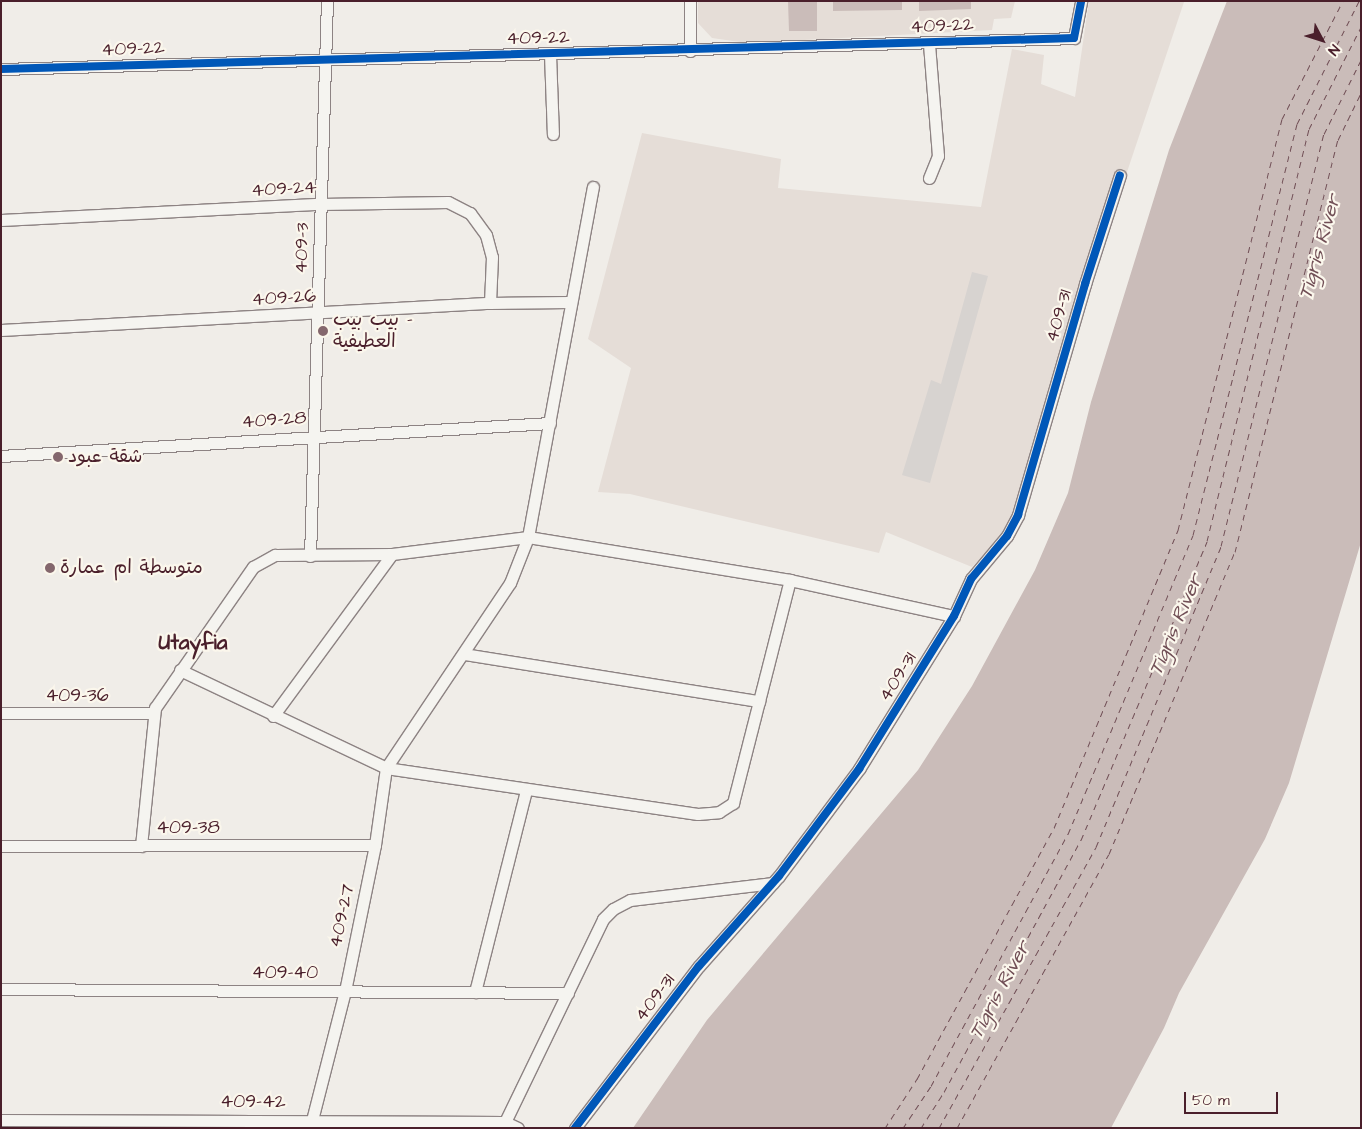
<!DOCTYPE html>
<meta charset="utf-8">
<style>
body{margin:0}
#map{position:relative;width:1362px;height:1129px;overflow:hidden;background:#f0ede8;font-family:"Architects Daughter","Playpen Sans Arabic",sans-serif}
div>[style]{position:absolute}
.built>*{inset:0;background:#e5ddd7}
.water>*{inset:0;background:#cabcb9}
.ferry>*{height:1px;margin-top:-0.5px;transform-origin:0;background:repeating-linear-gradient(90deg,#714f56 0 6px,transparent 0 11px)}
.building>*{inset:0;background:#d7d3d0}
.roads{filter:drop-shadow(1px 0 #8d8383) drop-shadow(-1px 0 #8d8383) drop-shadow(0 1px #8d8383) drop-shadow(0 -1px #8d8383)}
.minor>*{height:11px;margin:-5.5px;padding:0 5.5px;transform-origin:5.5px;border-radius:5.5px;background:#f5f4f0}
.cycleway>*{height:8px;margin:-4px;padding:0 4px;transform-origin:4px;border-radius:4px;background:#0057b8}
.dots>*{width:14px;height:14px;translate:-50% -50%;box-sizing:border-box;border:2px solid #fbf7ec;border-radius:50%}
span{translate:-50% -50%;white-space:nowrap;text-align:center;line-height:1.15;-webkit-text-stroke:4.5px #fbf7ec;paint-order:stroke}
.street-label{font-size:19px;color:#4a1f2b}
.poi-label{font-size:19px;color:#4a1f2b}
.left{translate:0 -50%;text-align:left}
.water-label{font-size:20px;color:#714f56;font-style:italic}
.quarter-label{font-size:21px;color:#4a1f2b;font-weight:700}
.frame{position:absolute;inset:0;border:2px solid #4a1f2b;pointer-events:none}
.north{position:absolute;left:1297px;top:15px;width:50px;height:50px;-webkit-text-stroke:4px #fbf7ec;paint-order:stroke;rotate:130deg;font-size:14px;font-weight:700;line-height:20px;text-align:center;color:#4a1f2b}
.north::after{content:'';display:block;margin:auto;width:18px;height:22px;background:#4a1f2b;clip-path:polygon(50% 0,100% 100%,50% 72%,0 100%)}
.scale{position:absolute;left:1184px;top:1092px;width:94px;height:22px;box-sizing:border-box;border:2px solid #4a1f2b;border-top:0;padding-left:6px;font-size:15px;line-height:18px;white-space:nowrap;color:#4a1f2b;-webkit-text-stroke:4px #fbf7ec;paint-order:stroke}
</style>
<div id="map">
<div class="built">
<div style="clip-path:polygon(698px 1px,1015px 1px,1011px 18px,994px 19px,992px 30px,747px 43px,712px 38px,698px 23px)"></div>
<div style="clip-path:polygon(1089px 1px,1184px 2px,1007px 530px,972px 567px,886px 532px,879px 553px,630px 494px,598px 492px,631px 368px,588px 339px,642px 133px,781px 159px,778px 188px,981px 207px,1012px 49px,1044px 55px,1041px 84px,1075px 97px)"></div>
</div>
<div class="water">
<div style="clip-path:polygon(788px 1px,817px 1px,817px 31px,789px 31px)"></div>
<div style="clip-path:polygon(833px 1px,902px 1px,902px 10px,833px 11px)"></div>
<div style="clip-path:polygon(919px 1px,971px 1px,971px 9px,919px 11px)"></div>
<div style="clip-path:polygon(1227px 1px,1361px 1px,1361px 542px,1289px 783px,1265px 839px,1179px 993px,1164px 1028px,1111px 1128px,633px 1128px,707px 1020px,918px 770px,972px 686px,1035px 570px,1068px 493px,1091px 402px,1169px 150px)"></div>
</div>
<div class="ferry">
<div style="left:885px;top:1128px;width:59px;rotate:-56.9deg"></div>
<div style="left:917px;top:1079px;width:286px;rotate:-61.4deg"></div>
<div style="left:1054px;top:828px;width:323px;rotate:-67.4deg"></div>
<div style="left:1178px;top:530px;width:424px;rotate:-75.8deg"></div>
<div style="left:1282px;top:119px;width:133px;rotate:-62.7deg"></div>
<div style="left:903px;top:1128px;width:50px;rotate:-56.3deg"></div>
<div style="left:931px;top:1086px;width:287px;rotate:-61.5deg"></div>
<div style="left:1068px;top:834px;width:324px;rotate:-67.3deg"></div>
<div style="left:1193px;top:535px;width:424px;rotate:-75.8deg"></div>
<div style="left:1297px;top:124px;width:138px;rotate:-63.2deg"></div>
<div style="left:921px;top:1128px;width:43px;rotate:-57.4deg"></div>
<div style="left:944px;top:1092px;width:287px;rotate:-61.5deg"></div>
<div style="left:1081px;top:840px;width:324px;rotate:-67.1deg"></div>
<div style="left:1207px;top:541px;width:424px;rotate:-76.1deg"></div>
<div style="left:1309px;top:129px;width:114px;rotate:-63deg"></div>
<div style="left:939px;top:1128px;width:322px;rotate:-60.8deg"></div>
<div style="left:1096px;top:847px;width:326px;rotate:-67.4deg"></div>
<div style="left:1221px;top:546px;width:425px;rotate:-76deg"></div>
<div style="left:1324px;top:134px;width:83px;rotate:-63.4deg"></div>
<div style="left:957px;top:1128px;width:313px;rotate:-61deg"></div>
<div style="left:1109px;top:854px;width:327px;rotate:-67.4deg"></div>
<div style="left:1235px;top:552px;width:425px;rotate:-76deg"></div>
<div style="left:1338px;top:140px;width:52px;rotate:-63.9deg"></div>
</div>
<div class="building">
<div style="clip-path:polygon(972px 272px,988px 276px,930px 483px,902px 475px,931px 380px,941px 384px)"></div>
</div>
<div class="roads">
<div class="minor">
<div style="left:690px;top:51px;width:50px;rotate:-90deg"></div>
<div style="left:550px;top:54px;width:80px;rotate:87.9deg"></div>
<div style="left:1px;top:69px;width:1073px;rotate:-1.65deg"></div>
<div style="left:1074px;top:38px;width:38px;rotate:-79deg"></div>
<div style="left:929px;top:178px;width:24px;rotate:-68deg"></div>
<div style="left:938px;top:156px;width:113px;rotate:-94.6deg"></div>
<div style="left:1px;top:220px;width:319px;rotate:-2.9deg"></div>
<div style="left:320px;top:204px;width:128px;rotate:-0.9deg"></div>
<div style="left:448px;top:202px;width:25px;rotate:27deg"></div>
<div style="left:470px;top:213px;width:27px;rotate:54deg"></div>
<div style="left:486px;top:235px;width:23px;rotate:75deg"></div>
<div style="left:492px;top:257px;width:46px;rotate:92.5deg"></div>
<div style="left:1px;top:330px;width:490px;rotate:-3.2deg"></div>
<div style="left:490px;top:303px;width:79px;rotate:-0.7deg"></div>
<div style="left:1px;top:456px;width:550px;rotate:-3.44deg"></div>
<div style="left:310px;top:556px;width:555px;rotate:-88.25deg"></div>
<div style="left:464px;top:654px;width:299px;rotate:9.1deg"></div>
<div style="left:180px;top:670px;width:228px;rotate:25.4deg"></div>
<div style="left:386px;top:768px;width:315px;rotate:8.4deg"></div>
<div style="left:698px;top:814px;width:21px;rotate:-5deg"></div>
<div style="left:719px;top:812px;width:17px;rotate:-33deg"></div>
<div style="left:733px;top:803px;width:230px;rotate:-75.7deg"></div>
<div style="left:1px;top:713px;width:152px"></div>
<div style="left:273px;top:716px;width:201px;rotate:-53.7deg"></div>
<div style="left:1px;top:846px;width:374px;rotate:-0.2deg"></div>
<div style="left:141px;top:846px;width:139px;rotate:-84.2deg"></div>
<div style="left:155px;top:708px;width:172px;rotate:-55.2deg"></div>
<div style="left:253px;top:567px;width:25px;rotate:-29deg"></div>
<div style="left:275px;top:555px;width:117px;rotate:-0.5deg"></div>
<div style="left:392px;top:554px;width:137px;rotate:-7.1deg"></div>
<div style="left:528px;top:537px;width:266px;rotate:9.3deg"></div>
<div style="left:790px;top:580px;width:168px;rotate:12.4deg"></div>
<div style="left:1px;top:989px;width:567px;rotate:0.4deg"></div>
<div style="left:475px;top:992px;width:208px;rotate:-75.8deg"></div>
<div style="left:1px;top:1120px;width:504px;rotate:0.23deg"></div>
<div style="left:505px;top:1122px;width:14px;rotate:25deg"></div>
<div style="left:505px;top:1122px;width:225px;rotate:-64.2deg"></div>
<div style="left:603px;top:919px;width:14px;rotate:-45deg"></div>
<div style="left:613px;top:909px;width:19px;rotate:-28deg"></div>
<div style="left:630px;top:900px;width:144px;rotate:-6.8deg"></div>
<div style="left:310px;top:1128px;width:141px;rotate:-75.7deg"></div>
<div style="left:345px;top:991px;width:149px;rotate:-78.4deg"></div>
<div style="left:375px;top:845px;width:78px;rotate:-81.9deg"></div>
<div style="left:386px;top:768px;width:223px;rotate:-56.2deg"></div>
<div style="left:510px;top:583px;width:49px;rotate:-68.6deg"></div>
<div style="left:528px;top:537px;width:356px;rotate:-79.5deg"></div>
<div style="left:575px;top:1128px;width:204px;rotate:-52.6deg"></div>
<div style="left:699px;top:966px;width:120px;rotate:-48.4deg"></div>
<div style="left:779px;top:876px;width:134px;rotate:-53.2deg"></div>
<div style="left:859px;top:769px;width:180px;rotate:-58.2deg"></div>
<div style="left:954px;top:616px;width:41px;rotate:-65.3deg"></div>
<div style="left:971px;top:579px;width:56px;rotate:-50.1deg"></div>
<div style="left:1007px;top:536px;width:24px;rotate:-62deg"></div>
<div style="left:1018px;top:515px;width:241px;rotate:-73.8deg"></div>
<div style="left:1085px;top:284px;width:114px;rotate:-72.2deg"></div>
</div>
</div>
<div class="cycleway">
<div style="left:1px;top:69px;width:1073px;rotate:-1.65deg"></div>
<div style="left:1074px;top:38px;width:38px;rotate:-79deg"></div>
<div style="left:575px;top:1128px;width:204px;rotate:-52.6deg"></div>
<div style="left:699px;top:966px;width:120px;rotate:-48.4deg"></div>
<div style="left:779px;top:876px;width:134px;rotate:-53.2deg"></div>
<div style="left:859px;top:769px;width:180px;rotate:-58.2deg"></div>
<div style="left:954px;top:616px;width:41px;rotate:-65.3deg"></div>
<div style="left:971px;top:579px;width:56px;rotate:-50.1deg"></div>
<div style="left:1007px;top:536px;width:24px;rotate:-62deg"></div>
<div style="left:1018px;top:515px;width:241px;rotate:-73.8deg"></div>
<div style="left:1085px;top:284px;width:114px;rotate:-72.2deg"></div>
</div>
<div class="dots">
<div style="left:323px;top:331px;background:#84676d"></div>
<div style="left:58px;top:457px;background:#84676d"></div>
<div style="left:50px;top:568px;background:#84676d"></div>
</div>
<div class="street-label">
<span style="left:942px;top:26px;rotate:-2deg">409-22</span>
<span style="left:538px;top:38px;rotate:-1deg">409-22</span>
<span style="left:133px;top:49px;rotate:-2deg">409-22</span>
<span style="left:284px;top:189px;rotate:-3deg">409-24</span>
<span style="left:302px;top:248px;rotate:-88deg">409-3</span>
<span style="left:284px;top:298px;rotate:-3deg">409-26</span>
<span style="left:1059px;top:316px;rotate:-74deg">409-31</span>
<span style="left:274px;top:420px;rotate:-4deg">409-28</span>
<span style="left:898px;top:677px;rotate:-58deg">409-31</span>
<span style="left:77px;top:696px">409-36</span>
<span style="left:188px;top:828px">409-38</span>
<span style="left:342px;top:916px;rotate:-78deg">409-27</span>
<span style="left:285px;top:973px">409-40</span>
<span style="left:655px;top:998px;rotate:-53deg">409-31</span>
<span style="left:253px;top:1102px">409-42</span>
</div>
<div class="poi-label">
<span class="left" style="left:333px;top:331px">بيب بيب -<br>العطيفية</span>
<span class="left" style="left:68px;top:457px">شقة عبود</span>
<span class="left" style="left:60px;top:568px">متوسطة ام عمارة</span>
</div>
<div class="water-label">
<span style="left:1320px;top:247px;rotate:-74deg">Tigris River</span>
<span style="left:1176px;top:625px;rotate:-67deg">Tigris River</span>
<span style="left:1000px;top:990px;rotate:-62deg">Tigris River</span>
</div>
<div class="quarter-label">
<span style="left:193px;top:643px">Utayfia</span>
</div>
<div class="frame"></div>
<div class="north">N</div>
<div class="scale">50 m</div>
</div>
